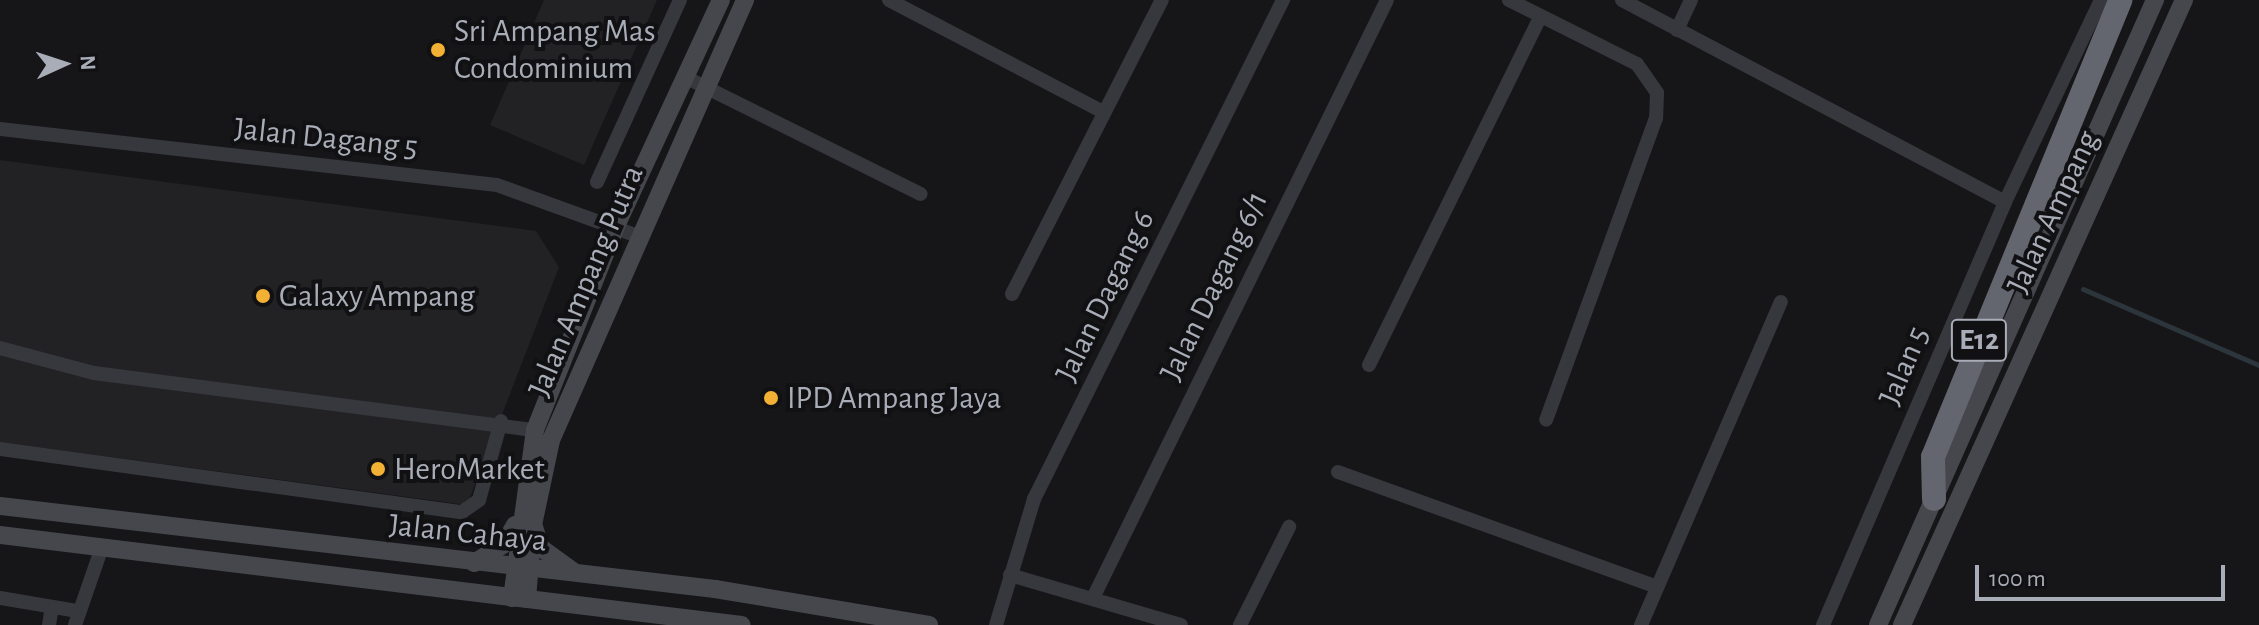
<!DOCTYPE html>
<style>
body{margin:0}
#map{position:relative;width:2259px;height:625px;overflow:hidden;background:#161618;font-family:"Alegreya Sans",sans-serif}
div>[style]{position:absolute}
.built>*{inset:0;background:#222225}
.stream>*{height:5px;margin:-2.5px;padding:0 2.5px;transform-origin:2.5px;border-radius:2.5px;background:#2c353c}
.street>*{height:14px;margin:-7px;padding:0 7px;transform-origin:7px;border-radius:7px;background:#37383d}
.secondary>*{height:18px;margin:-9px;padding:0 9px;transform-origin:9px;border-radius:9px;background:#45474d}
.highway>*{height:24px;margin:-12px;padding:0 12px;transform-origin:12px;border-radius:12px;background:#63666e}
.dots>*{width:22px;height:22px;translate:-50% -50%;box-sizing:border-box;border:4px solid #111113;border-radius:50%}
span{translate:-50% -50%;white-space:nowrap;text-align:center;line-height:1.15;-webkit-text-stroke:8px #111113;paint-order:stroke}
.shield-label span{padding:2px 6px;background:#111113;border:2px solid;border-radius:6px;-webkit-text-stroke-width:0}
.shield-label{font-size:30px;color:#a8adb8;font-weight:700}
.poi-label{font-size:32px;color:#a8adb8}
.left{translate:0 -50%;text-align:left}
.street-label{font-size:32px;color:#a8adb8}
.north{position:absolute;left:24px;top:24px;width:80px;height:80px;-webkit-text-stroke:6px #111113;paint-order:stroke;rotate:87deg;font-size:22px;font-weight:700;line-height:32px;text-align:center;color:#a8adb8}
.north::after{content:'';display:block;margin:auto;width:28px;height:36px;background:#a8adb8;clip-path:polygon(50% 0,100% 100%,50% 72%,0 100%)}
.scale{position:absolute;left:1975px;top:565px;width:250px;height:36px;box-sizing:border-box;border:4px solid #a8adb8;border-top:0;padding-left:10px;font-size:24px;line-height:28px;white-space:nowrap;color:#a8adb8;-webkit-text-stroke:6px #111113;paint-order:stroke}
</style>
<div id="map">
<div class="built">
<div style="clip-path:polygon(544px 0,657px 0,584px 165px,490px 125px)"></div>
<div style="clip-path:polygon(0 160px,536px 231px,559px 267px,467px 505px,0 442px)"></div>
</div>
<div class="stream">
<div style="left:2083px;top:289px;width:192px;rotate:23.4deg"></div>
</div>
<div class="street">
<div style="left:889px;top:0;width:242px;rotate:27.6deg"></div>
<div style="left:1509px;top:0;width:143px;rotate:26.6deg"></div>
<div style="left:1637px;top:64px;width:35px;rotate:55deg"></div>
<div style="left:1657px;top:93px;width:25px;rotate:92deg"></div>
<div style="left:1656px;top:118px;width:321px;rotate:110deg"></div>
<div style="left:1622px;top:0;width:433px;rotate:27.8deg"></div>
<div style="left:1677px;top:30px;width:33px;rotate:-65deg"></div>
<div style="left:685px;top:77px;width:263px;rotate:26.4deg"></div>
<div style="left:0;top:129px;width:500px;rotate:6.43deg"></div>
<div style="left:497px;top:185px;width:150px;rotate:19.9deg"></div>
<div style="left:597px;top:182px;width:200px;rotate:-65.5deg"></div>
<div style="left:1012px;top:294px;width:330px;rotate:-63deg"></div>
<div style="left:0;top:348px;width:97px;rotate:14.9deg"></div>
<div style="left:94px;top:373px;width:445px;rotate:7.4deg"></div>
<div style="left:1369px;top:365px;width:389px;rotate:-63.8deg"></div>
<div style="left:0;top:449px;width:466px;rotate:7.8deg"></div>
<div style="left:462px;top:512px;width:21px;rotate:-35deg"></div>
<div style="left:479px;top:500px;width:82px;rotate:-74.4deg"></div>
<div style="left:1338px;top:472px;width:339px;rotate:19.8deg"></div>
<div style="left:1010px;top:575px;width:178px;rotate:16.3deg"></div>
<div style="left:0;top:598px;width:79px;rotate:9.5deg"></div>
<div style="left:1093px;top:598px;width:666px;rotate:-63.82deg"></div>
<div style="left:49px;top:625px;width:18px;rotate:-81deg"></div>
<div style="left:75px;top:625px;width:79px;rotate:-70.9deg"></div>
<div style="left:996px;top:625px;width:132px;rotate:-73.2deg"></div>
<div style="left:1034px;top:499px;width:558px;rotate:-63.48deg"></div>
<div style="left:1240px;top:625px;width:110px;rotate:-63.4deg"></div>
<div style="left:1641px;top:625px;width:352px;rotate:-66.6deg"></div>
<div style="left:1823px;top:625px;width:460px;rotate:-66.7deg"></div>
<div style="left:2005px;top:202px;width:224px;rotate:-64.6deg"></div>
</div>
<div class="secondary">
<div style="left:0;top:506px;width:720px;rotate:6.62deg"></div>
<div style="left:715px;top:589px;width:217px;rotate:9.5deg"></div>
<div style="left:534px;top:527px;width:22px;rotate:72deg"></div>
<div style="left:541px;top:548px;width:41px;rotate:36deg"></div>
<div style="left:0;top:535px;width:747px;rotate:6.92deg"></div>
<div style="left:474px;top:563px;width:36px;rotate:-32deg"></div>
<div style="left:504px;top:544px;width:22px;rotate:-60deg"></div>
<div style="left:512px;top:598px;width:170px;rotate:-82.2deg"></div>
<div style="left:535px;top:430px;width:219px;rotate:-68.3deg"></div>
<div style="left:616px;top:226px;width:249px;rotate:-65.1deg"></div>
<div style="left:527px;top:599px;width:74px;rotate:-85.4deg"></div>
<div style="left:533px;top:525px;width:87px;rotate:-78deg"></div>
<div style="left:551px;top:440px;width:481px;rotate:-66.2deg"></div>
<div style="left:1878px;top:625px;width:684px;rotate:-66.1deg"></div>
<div style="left:1902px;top:625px;width:686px;rotate:-65.72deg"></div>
</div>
<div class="highway">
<div style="left:1934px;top:499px;width:42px;rotate:-91.4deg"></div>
<div style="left:1933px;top:457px;width:494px;rotate:-67.7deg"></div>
</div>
<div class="dots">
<div style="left:438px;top:50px;background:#f2b134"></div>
<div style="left:263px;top:296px;background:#f2b134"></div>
<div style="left:771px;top:398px;background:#f2b134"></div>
<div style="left:378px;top:469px;background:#f2b134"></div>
</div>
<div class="shield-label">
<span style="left:1979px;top:340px">E12</span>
</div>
<div class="poi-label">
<span class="left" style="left:454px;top:50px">Sri Ampang Mas<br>Condominium</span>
<span class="left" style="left:279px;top:296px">Galaxy Ampang</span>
<span class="left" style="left:787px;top:398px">IPD Ampang Jaya</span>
<span class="left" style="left:394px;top:469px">HeroMarket</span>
</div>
<div class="street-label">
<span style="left:326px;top:138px;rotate:6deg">Jalan Dagang 5</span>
<span style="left:2053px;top:212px;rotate:-65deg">Jalan Ampang</span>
<span style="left:586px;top:281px;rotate:-67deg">Jalan Ampang Putra</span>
<span style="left:1214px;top:286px;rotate:-64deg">Jalan Dagang 6/1</span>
<span style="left:1105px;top:296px;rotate:-64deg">Jalan Dagang 6</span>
<span style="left:1904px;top:366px;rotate:-67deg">Jalan 5</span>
<span style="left:468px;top:533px;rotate:6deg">Jalan Cahaya</span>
</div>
<div class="north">N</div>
<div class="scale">100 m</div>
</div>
